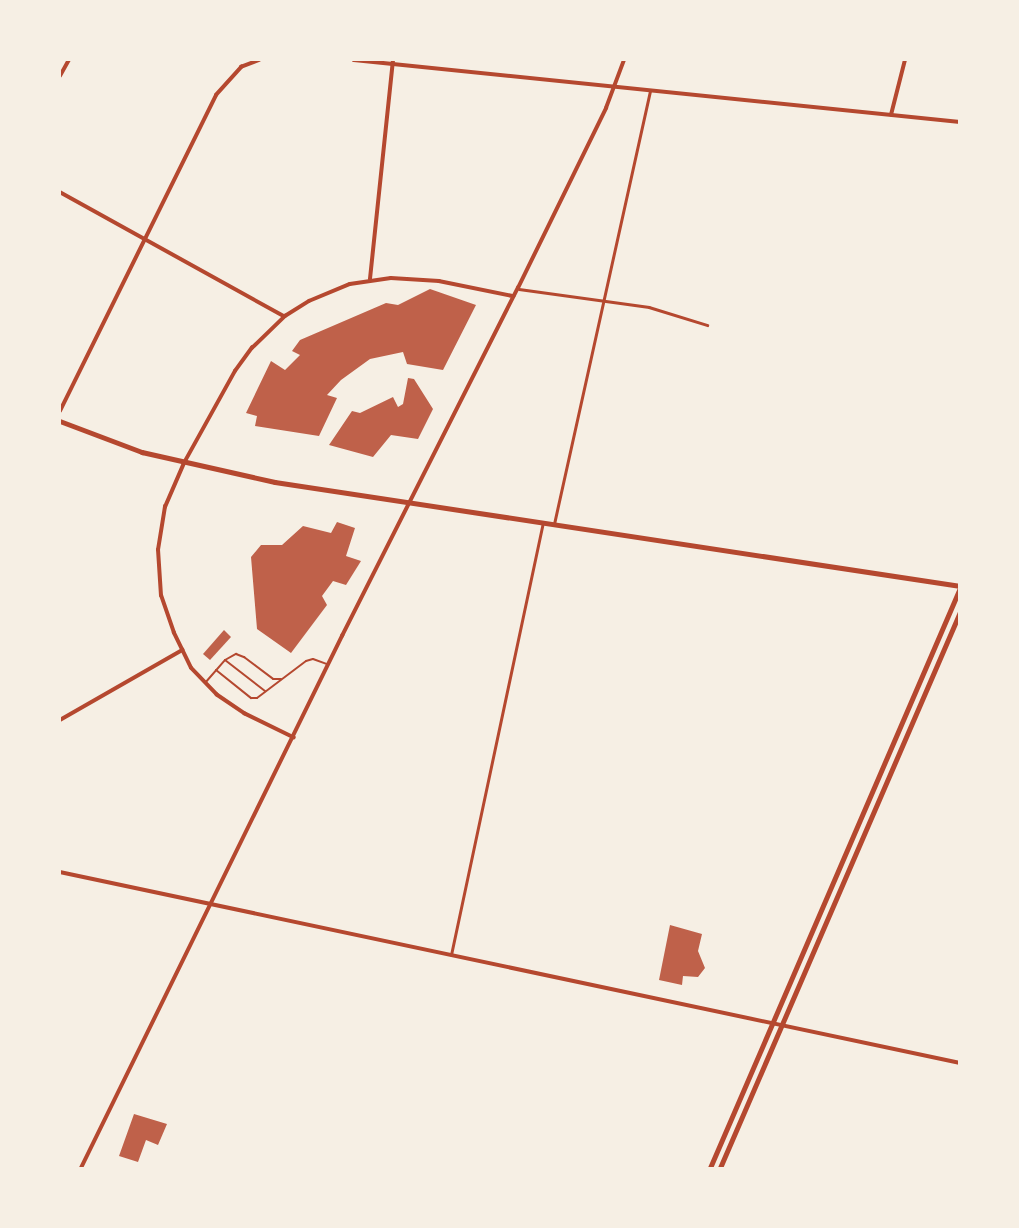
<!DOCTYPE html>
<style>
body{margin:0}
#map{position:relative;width:1019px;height:1228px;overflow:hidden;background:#f6efe4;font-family:"Asap Condensed",sans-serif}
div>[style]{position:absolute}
.building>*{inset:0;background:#bf614a}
.service>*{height:2px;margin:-1px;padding:0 1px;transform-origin:1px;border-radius:1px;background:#b5482f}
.pedestrian>*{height:2.5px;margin:-1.25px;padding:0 1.25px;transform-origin:1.25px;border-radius:1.25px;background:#b5482f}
.minor>*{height:3.5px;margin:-1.75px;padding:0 1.75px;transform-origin:1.75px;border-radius:1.75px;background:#b5482f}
.tertiary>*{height:3.5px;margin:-1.75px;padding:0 1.75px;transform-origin:1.75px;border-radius:1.75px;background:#b5482f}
.secondary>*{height:4.5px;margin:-2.25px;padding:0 2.25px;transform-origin:2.25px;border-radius:2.25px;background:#b5482f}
span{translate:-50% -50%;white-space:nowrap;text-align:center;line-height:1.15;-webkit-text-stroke:5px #f6efe4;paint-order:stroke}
.frame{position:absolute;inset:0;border:61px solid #f6efe4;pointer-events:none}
</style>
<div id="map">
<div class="building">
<div style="clip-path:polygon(430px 289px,476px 305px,443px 370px,407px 364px,403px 352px,370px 359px,341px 380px,327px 395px,337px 398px,319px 436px,255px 426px,257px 416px,246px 413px,271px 361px,285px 370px,300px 355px,292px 351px,300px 340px,386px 303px,398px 305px)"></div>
<div style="clip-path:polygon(408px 378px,414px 379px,433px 409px,418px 439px,391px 435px,373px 457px,329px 445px,352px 411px,360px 413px,393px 397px,398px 407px,403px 404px)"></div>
<div style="clip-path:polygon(337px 522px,355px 528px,346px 556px,361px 561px,346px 585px,333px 581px,322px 596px,327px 605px,291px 653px,257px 629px,251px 557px,261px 545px,282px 545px,303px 526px,331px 533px)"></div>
<div style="clip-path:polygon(224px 630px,231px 637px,210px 660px,203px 654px)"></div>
<div style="clip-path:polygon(670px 925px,702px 934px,698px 951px,705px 968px,698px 977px,683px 976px,682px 985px,659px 980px)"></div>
<div style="clip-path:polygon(134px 1114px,167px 1124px,158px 1145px,146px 1140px,138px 1162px,119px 1156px)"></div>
</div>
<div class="service">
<div style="left:225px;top:660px;width:51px;rotate:37.8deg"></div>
<div style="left:216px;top:670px;width:45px;rotate:38.7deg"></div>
<div style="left:251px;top:698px;width:6px"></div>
<div style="left:257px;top:698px;width:61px;rotate:-37.1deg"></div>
<div style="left:306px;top:661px;width:7px;rotate:-16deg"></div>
<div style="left:313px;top:659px;width:15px;rotate:20deg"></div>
<div style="left:205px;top:683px;width:30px;rotate:-49deg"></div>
<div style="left:225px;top:660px;width:13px;rotate:-29deg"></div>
<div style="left:236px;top:654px;width:9px;rotate:21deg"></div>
<div style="left:244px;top:657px;width:36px;rotate:37deg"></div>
<div style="left:273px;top:679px;width:8px"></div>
</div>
<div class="pedestrian">
<div style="left:519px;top:289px;width:131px;rotate:7.9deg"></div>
<div style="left:649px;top:307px;width:61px;rotate:17.2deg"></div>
<div style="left:554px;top:524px;width:444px;rotate:-77.5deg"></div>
<div style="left:451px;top:955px;width:441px;rotate:-78deg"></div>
</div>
<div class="minor">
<div style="left:354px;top:60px;width:609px;rotate:5.84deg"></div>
<div style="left:60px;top:76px;width:18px;rotate:-61deg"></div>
<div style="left:891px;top:115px;width:57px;rotate:-75.7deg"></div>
<div style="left:60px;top:192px;width:256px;rotate:29deg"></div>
<div style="left:370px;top:279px;width:220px;rotate:-84deg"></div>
<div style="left:60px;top:411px;width:352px;rotate:-63.7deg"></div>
<div style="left:216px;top:95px;width:38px;rotate:-48deg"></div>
<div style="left:241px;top:67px;width:19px;rotate:-21deg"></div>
<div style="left:60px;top:720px;width:141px;rotate:-29.8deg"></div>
<div style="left:294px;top:738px;width:55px;rotate:-153.9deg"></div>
<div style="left:245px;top:714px;width:34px;rotate:-146deg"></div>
<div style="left:217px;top:695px;width:37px;rotate:-134deg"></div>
<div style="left:191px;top:668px;width:39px;rotate:-116deg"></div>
<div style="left:174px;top:633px;width:39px;rotate:-109deg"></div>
<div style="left:161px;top:596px;width:46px;rotate:-93.7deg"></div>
<div style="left:158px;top:550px;width:44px;rotate:-80.8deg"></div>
<div style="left:165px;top:507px;width:48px;rotate:-66.6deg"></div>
<div style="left:184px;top:463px;width:105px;rotate:-61deg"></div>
<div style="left:235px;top:371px;width:29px;rotate:-54deg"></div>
<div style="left:252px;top:348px;width:46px;rotate:-44.1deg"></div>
<div style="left:285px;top:316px;width:28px;rotate:-32deg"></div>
<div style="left:309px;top:301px;width:44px;rotate:-22.5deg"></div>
<div style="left:350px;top:284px;width:41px;rotate:-8.3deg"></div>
<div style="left:391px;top:278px;width:48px;rotate:3.6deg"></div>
<div style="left:439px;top:281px;width:76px;rotate:11.5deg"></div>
</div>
<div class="tertiary">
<div style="left:60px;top:872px;width:920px;rotate:11.98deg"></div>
<div style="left:81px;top:1168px;width:593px;rotate:-63.87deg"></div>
<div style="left:342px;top:636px;width:390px;rotate:-63.2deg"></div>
<div style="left:518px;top:288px;width:200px;rotate:-63.9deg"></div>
<div style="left:606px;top:108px;width:51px;rotate:-69.4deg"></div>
</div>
<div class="secondary">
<div style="left:60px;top:421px;width:88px;rotate:20.7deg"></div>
<div style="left:142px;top:452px;width:136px;rotate:12.7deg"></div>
<div style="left:275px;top:482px;width:693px;rotate:8.63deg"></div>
<div style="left:710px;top:1168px;width:632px;rotate:-66.68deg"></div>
<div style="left:720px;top:1168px;width:606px;rotate:-66.65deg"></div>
</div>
<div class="frame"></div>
</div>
